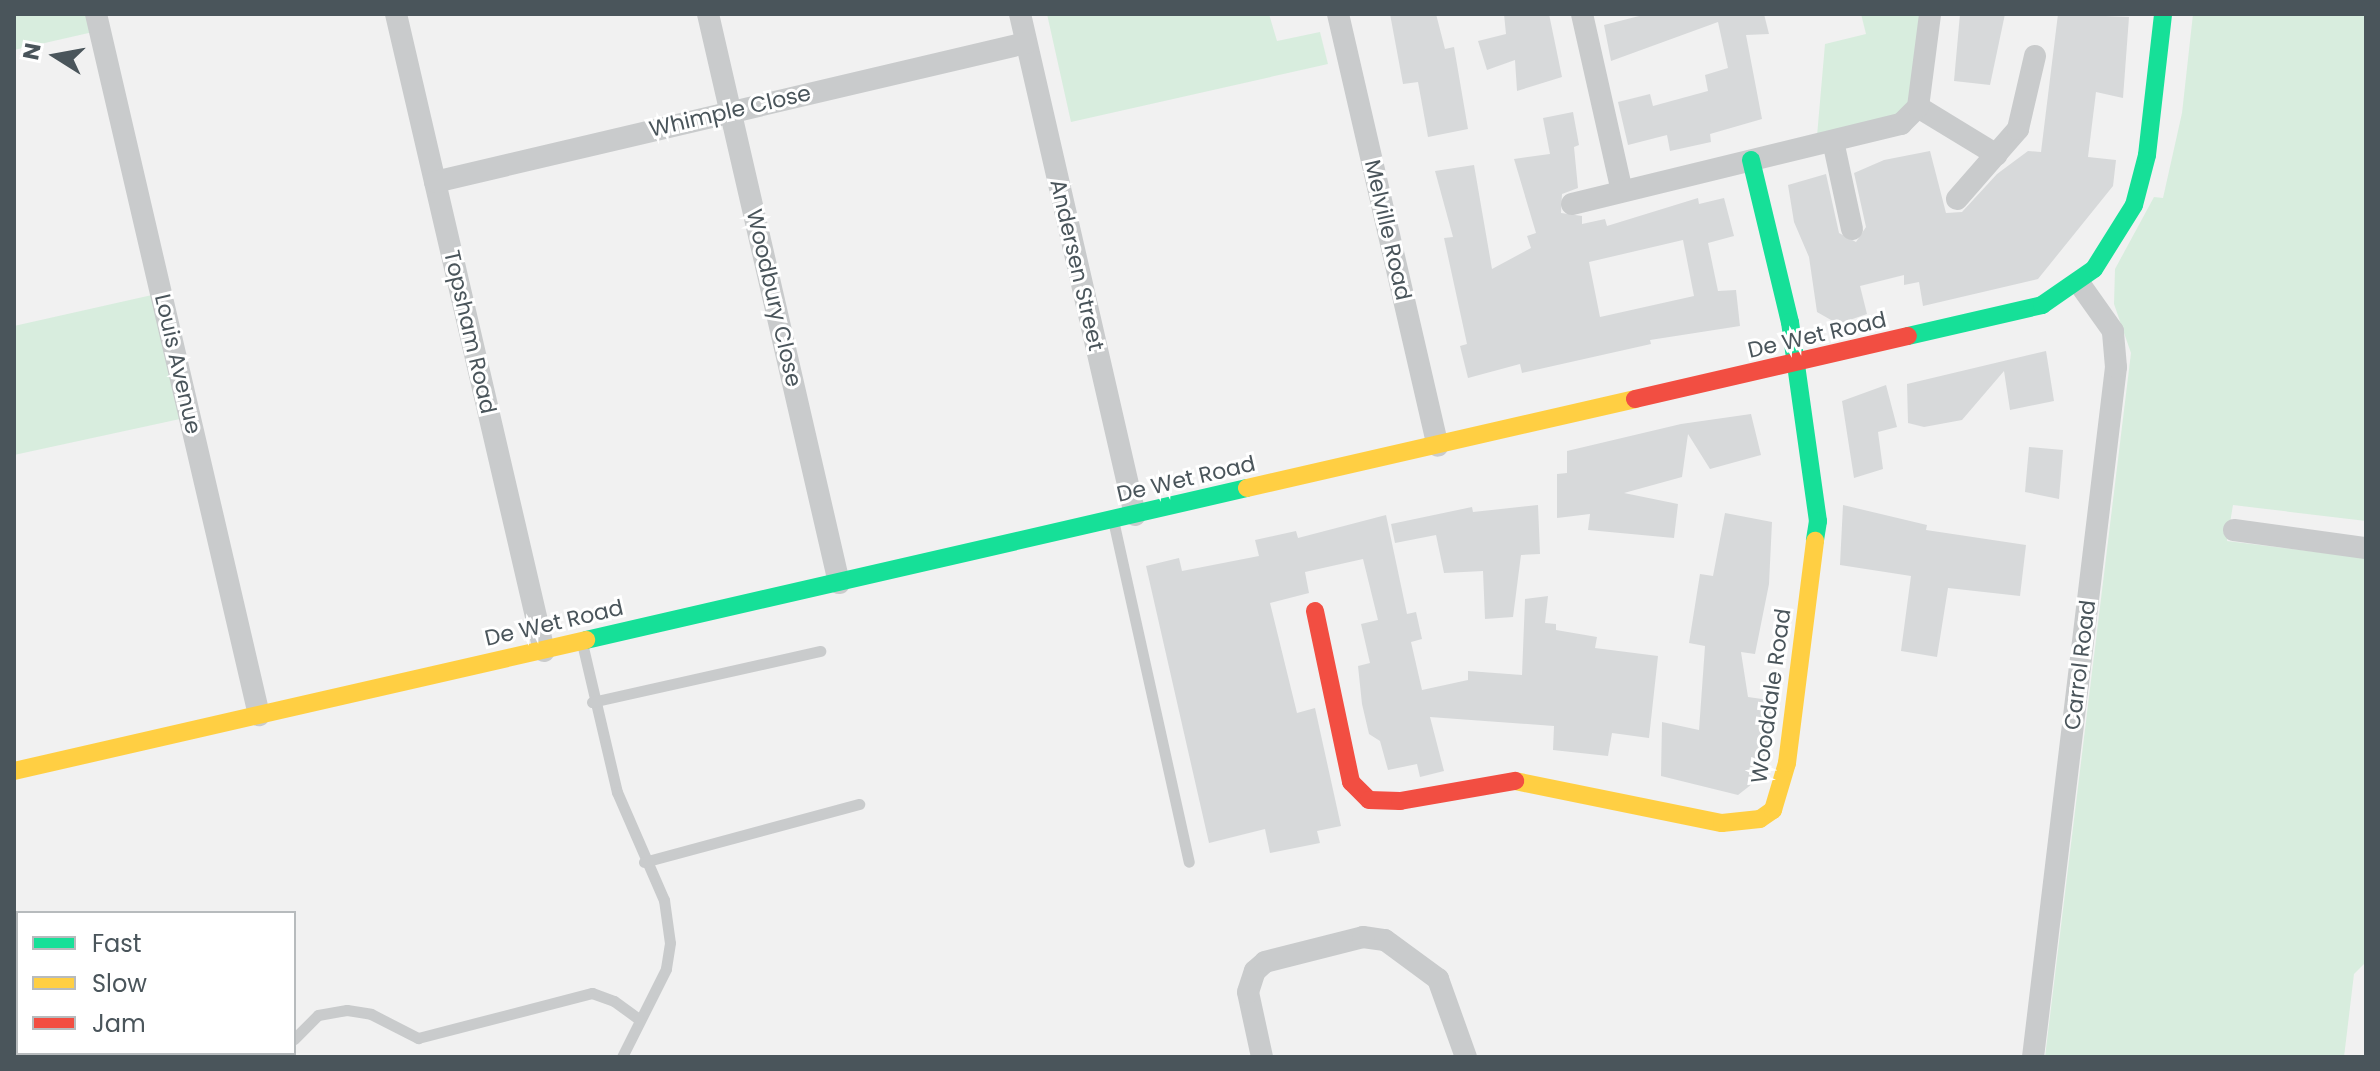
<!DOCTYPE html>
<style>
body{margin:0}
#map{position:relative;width:2380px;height:1071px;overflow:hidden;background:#f1f1f1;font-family:Poppins,sans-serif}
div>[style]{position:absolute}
.green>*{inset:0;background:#d8edde}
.building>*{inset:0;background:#d7d9da}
.lane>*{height:11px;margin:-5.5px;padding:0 5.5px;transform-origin:5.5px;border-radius:5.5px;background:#c9cbcc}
.street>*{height:22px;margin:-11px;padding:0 11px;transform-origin:11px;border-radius:11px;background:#c9cbcc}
.fast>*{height:18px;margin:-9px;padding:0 9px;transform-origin:9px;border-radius:9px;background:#16e098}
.slow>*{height:18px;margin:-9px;padding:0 9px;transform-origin:9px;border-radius:9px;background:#ffcf43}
.jam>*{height:18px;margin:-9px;padding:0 9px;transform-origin:9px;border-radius:9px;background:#f24e42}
span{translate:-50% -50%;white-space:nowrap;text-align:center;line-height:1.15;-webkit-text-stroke:6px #fff;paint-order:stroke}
.street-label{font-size:22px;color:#4a555b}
.frame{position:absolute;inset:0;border:16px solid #4a555b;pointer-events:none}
.legend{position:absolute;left:16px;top:911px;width:280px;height:144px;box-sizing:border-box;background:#fff;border:2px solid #b7bbbd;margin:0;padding:10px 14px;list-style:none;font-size:24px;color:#4a555b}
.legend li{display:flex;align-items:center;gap:16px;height:40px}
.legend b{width:40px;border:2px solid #b7bbbd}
.north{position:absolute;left:16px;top:16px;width:80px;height:80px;-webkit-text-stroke:6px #fff;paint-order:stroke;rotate:281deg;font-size:22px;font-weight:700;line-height:32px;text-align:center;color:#4a555b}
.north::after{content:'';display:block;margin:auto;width:28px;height:36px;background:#4a555b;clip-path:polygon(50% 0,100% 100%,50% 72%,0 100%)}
</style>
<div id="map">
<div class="green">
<div style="clip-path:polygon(14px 14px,89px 14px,93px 32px,14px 50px)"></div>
<div style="clip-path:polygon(1047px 14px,1269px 14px,1277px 41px,1320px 32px,1328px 64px,1071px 122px)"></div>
<div style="clip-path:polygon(1861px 14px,1923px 14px,1911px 99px,1895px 116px,1817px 136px,1825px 44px,1866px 34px)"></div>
<div style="clip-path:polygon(2193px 14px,2366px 14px,2366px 521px,2233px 505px,2227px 541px,2366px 558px,2366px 962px,2354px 974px,2344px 1057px,2045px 1057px,2131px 353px,2114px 304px,2115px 269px,2154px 197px,2163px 198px,2182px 113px)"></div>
<div style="clip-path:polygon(152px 295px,180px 419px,14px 455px,14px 326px)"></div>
</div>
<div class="building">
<div style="clip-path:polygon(1390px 14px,1436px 14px,1445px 49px,1454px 47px,1468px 129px,1428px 137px,1418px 82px,1403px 84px)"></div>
<div style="clip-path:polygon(1504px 14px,1549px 14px,1562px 77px,1517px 91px,1515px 60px,1487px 70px,1478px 41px,1506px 34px)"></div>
<div style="clip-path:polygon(1647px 14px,1764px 14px,1769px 34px,1746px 35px,1762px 119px,1710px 134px,1711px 142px,1670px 151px,1667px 135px,1628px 145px,1618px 102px,1650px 94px,1653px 106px,1708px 91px,1705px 75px,1728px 68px,1718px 22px,1611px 61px,1604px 25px)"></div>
<div style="clip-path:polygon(1960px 14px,2005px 14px,1990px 85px,1954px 81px)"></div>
<div style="clip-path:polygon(2058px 14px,2129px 17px,2123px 98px,2096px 92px,2088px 157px,2116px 160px,2113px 186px,2038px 279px,1923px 306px,1919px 282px,1904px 285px,1904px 275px,1860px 286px,1867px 314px,1838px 324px,1817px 312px,1809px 257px,1794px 222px,1788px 185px,1826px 174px,1839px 233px,1856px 242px,1866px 227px,1854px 173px,1884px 160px,1930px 151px,1946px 213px,1962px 212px,1997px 174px,2028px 151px,2041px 152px)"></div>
<div style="clip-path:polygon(evenodd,1573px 112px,1579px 145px,1574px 147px,1578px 188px,1562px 194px,1561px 213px,1582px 216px,1582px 224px,1605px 219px,1607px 226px,1698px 198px,1699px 204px,1724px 198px,1734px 236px,1708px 243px,1718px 291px,1736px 290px,1740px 326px,1650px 340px,1651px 344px,1522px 373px,1520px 364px,1468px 378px,1460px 346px,1467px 344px,1444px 238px,1453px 237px,1435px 171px,1474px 165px,1492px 269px,1531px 248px,1527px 236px,1536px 233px,1514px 159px,1550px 154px,1543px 118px,1573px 112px,1683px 240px,1694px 296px,1600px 317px,1589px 262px,1683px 240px)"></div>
<div style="clip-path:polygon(2046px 351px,2054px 401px,2010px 410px,2004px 371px,1962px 420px,1924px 427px,1908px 423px,1907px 384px)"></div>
<div style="clip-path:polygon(1886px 385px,1897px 427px,1878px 432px,1883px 469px,1854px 478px,1842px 401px)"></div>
<div style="clip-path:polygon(1751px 414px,1761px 455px,1710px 469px,1688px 434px,1682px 477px,1624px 493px,1678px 504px,1674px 538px,1588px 530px,1590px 514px,1557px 518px,1557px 474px,1567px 473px,1567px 451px,1681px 424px)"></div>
<div style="clip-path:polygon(2029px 447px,2063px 450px,2059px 499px,2025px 492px)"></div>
<div style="clip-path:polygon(1538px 505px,1540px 554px,1521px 555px,1513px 617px,1485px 619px,1483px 571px,1444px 573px,1436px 535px,1395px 543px,1391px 524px,1472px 507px,1473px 512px)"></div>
<div style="clip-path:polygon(1843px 505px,1927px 525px,1926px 530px,2026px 545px,2020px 596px,1948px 588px,1937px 657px,1901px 651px,1911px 576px,1840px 565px)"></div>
<div style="clip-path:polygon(1725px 513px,1772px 522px,1769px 584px,1755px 654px,1741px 652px,1748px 697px,1776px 701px,1761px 777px,1738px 795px,1661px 776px,1662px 722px,1699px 730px,1705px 646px,1689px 643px,1700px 574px,1713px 576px)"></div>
<div style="clip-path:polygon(1386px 515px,1407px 614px,1416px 612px,1422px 639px,1411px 642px,1422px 690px,1468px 680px,1468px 671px,1522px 675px,1525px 599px,1548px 596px,1545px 623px,1556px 624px,1556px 630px,1597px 637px,1595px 648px,1658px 656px,1649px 738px,1612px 733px,1608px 756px,1553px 750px,1554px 726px,1430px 717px,1444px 771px,1420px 777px,1417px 764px,1388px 770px,1380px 741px,1369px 734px,1362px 704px,1358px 666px,1370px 663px,1361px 624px,1378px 620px,1363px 559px,1305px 572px,1309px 593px,1270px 603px,1297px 713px,1315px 708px,1341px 826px,1317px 831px,1320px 843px,1270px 853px,1265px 829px,1209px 843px,1146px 566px,1179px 558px,1182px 571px,1259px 556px,1255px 540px,1296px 531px,1298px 538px)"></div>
</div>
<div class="lane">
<div style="left:1113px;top:520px;width:350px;rotate:77.5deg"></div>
<div style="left:582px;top:643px;width:153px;rotate:76.8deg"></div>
<div style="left:617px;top:792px;width:118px;rotate:66.5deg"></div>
<div style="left:664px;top:900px;width:43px;rotate:82.1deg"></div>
<div style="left:670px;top:943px;width:26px;rotate:99deg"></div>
<div style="left:666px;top:969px;width:98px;rotate:116.6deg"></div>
<div style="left:592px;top:702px;width:234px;rotate:-12.6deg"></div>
<div style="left:644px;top:862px;width:223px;rotate:-15.1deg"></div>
<div style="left:294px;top:1039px;width:34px;rotate:-45deg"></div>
<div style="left:318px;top:1015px;width:29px;rotate:-10deg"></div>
<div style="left:347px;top:1010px;width:24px;rotate:9deg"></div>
<div style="left:371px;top:1014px;width:53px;rotate:27.1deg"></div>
<div style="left:418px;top:1038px;width:180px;rotate:-14.5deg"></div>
<div style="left:592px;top:993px;width:23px;rotate:20deg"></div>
<div style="left:614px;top:1001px;width:31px;rotate:36deg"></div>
<div style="left:271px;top:1057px;width:7px;rotate:-34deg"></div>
</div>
<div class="street">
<div style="left:96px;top:14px;width:720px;rotate:76.91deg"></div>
<div style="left:396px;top:14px;width:654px;rotate:76.92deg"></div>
<div style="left:708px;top:14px;width:584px;rotate:77.03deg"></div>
<div style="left:1020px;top:14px;width:514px;rotate:77.07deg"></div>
<div style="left:1338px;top:14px;width:443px;rotate:77deg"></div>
<div style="left:1582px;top:14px;width:181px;rotate:77.3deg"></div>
<div style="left:1918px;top:107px;width:92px;rotate:31.3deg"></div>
<div style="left:1833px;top:141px;width:90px;rotate:77.8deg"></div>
<div style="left:435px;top:182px;width:607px;rotate:-13.24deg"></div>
<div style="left:1957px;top:199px;width:93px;rotate:-48.9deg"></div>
<div style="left:2018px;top:129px;width:75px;rotate:-76.9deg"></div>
<div style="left:1572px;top:204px;width:339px;rotate:-13.7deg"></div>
<div style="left:1901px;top:124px;width:24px;rotate:-45deg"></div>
<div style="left:1918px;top:107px;width:94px;rotate:-82.6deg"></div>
<div style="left:2234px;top:530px;width:133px;rotate:7.8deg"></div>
<div style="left:1262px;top:1057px;width:66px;rotate:-102.2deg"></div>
<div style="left:1248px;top:992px;width:22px;rotate:-72deg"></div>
<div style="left:1255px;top:971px;width:13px;rotate:-42deg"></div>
<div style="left:1265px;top:962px;width:101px;rotate:-14.3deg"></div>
<div style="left:1363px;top:937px;width:22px;rotate:8deg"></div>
<div style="left:1385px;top:940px;width:66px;rotate:36.3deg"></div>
<div style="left:1438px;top:979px;width:83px;rotate:70.3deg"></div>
<div style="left:2033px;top:1057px;width:695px;rotate:-83.14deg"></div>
<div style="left:2116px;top:367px;width:36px;rotate:-95deg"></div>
<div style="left:2113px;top:331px;width:59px;rotate:-125.3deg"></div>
</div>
<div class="fast">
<div style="left:1751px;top:160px;width:167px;rotate:76.5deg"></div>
<div style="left:1790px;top:322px;width:201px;rotate:82deg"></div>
<div style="left:1818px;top:521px;width:20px;rotate:99deg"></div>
<div style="left:1908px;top:336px;width:138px;rotate:-13deg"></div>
<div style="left:2042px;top:305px;width:63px;rotate:-34.7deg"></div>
<div style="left:2094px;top:269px;width:75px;rotate:-58deg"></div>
<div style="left:2134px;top:205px;width:52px;rotate:-75.4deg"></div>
<div style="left:2147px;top:155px;width:142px;rotate:-83.5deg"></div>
<div style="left:586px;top:640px;width:678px;rotate:-12.95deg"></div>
</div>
<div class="slow">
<div style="left:1247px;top:488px;width:398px;rotate:-12.9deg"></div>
<div style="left:14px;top:771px;width:587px;rotate:-12.9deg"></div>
<div style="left:1515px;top:781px;width:211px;rotate:11.5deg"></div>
<div style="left:1722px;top:823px;width:38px;rotate:-6deg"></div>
<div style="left:1760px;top:819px;width:16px;rotate:-35deg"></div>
<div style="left:1773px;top:810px;width:49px;rotate:-73.4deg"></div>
<div style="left:1787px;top:763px;width:224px;rotate:-82.8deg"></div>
</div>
<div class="jam">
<div style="left:1635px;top:399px;width:280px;rotate:-13deg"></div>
<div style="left:1315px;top:611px;width:175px;rotate:78.1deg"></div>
<div style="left:1351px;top:782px;width:25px;rotate:45deg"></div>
<div style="left:1369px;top:800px;width:31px;rotate:2deg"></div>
<div style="left:1400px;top:801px;width:117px;rotate:-9.9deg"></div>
</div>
<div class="street-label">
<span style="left:730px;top:111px;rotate:-13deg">Whimple Close</span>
<span style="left:1388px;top:230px;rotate:77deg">Melville Road</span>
<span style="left:1077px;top:265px;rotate:77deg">Andersen Street</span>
<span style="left:774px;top:298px;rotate:77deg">Woodbury Close</span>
<span style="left:470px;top:332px;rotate:77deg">Topsham Road</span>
<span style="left:1817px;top:335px;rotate:-13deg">De Wet Road</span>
<span style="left:178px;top:364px;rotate:77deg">Louis Avenue</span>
<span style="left:1186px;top:479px;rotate:-13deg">De Wet Road</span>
<span style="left:554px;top:623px;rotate:-13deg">De Wet Road</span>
<span style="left:2080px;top:665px;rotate:-83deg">Carrol Road</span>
<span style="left:1771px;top:696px;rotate:-82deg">Wooddale Road</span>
</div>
<div class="frame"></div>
<ul class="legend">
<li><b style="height:10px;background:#16e098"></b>Fast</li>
<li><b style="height:10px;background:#ffcf43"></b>Slow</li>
<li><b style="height:10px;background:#f24e42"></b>Jam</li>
</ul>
<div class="north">N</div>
</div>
